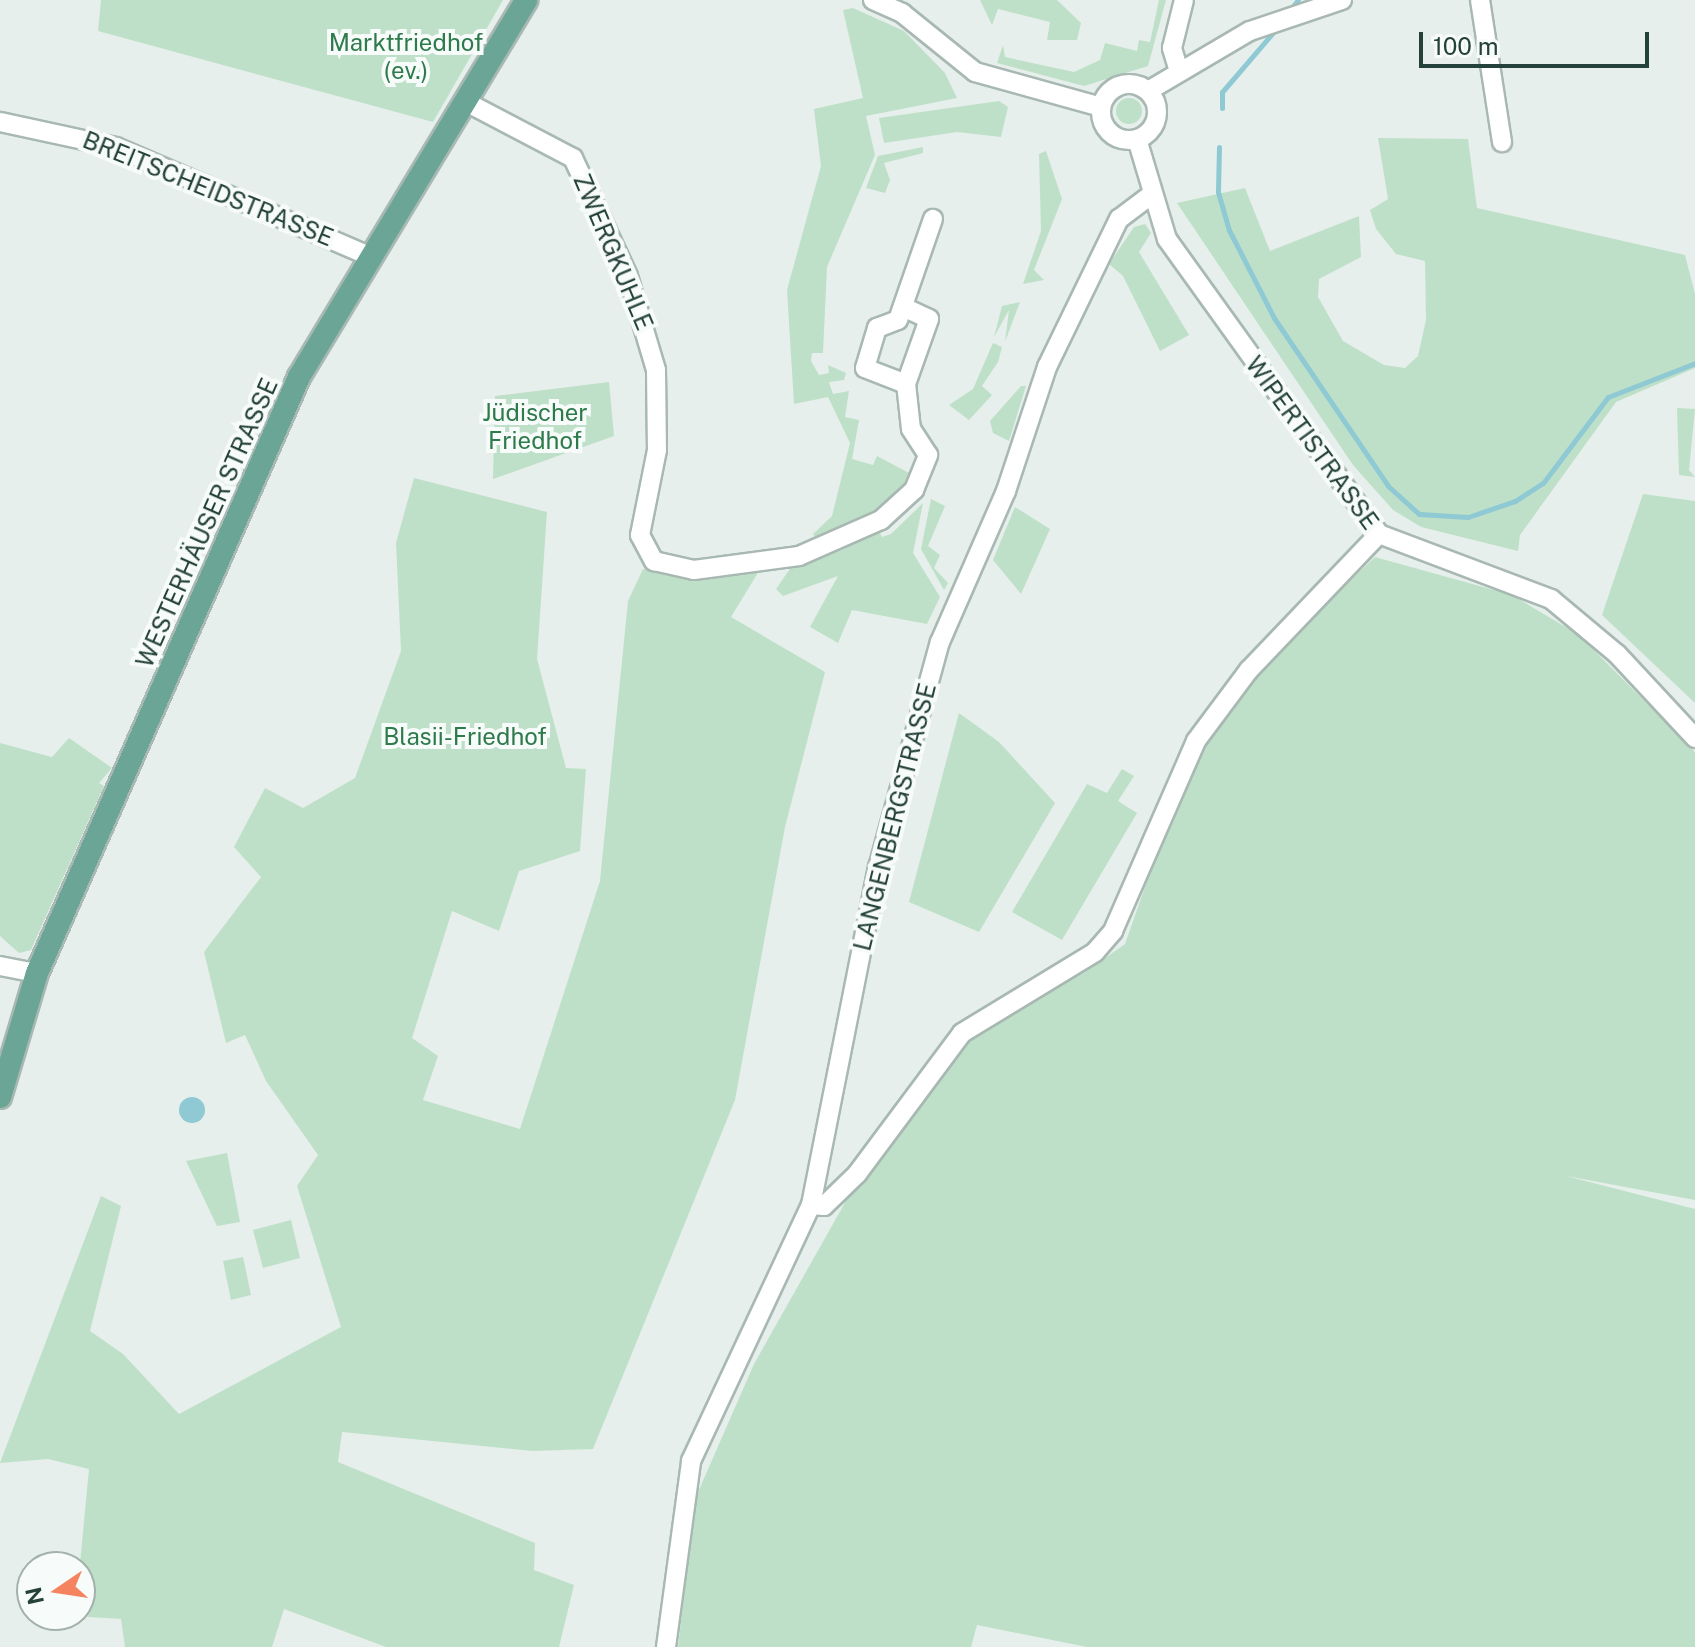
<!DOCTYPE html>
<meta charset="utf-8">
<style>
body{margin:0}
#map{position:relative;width:1695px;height:1647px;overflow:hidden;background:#e6efeb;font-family:"Public Sans",sans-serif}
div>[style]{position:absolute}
.green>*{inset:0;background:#bfe0c8}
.round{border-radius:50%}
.water>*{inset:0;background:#8ec9d4}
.stream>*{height:5px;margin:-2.5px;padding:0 2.5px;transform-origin:2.5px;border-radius:2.5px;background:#8ec9d4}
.roads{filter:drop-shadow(2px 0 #a8b8b2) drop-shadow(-2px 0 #a8b8b2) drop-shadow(0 2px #a8b8b2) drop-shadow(0 -2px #a8b8b2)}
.minor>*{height:18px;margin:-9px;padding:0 9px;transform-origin:9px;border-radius:9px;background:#fff}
.minor>.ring{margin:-9px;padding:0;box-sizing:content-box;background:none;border:18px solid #fff;border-radius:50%}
.major>*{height:22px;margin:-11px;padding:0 11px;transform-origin:11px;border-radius:11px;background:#6aa596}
span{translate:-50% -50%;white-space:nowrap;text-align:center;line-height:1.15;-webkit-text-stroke:8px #f7fbf9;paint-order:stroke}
.park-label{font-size:24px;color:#2d7a4b}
.street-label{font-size:24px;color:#24423a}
.north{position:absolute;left:16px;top:1551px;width:80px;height:80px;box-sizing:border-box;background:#f7fbf9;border:2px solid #a3b1ad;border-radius:50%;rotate:257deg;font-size:22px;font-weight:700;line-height:32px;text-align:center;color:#24423a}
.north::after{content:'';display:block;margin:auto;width:28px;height:36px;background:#f4845f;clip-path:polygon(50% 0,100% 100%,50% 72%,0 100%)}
.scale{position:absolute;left:1419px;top:32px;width:230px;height:36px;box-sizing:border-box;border:4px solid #24423a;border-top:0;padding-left:10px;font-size:24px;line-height:28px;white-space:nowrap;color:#24423a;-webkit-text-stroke:6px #f7fbf9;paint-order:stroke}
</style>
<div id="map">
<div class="green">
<div style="clip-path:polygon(101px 0,503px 0,433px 122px,98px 31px)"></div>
<div style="clip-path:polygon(980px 0,1057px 0,1081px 23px,1077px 40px,1047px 40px,1050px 22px,998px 9px,992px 25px)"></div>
<div style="clip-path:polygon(1159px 0,1166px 0,1148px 66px,1084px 86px,997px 63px,1003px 45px,1005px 57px,1074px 72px,1100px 60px,1105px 43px,1137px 51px,1139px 40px,1150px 42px)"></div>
<div style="clip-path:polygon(853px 8px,904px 31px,945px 73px,957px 98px,866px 116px,875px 155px,827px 267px,823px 353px,812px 353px,811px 361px,819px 375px,829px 373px,828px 365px,846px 373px,844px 380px,829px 382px,833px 394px,849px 391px,845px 417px,859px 420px,852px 459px,873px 465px,877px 456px,913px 475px,884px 509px,819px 544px,813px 534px,832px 516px,850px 443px,828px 397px,794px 404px,787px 290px,821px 166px,814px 109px,863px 98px,843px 10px)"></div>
<div class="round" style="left:1116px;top:98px;width:26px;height:26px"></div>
<div style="clip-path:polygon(999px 101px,1008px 107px,1001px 137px,957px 132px,884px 143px,879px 118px)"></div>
<div style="clip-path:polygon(1378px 138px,1468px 139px,1477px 208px,1685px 255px,1695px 294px,1695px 368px,1616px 402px,1520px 535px,1518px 551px,1421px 527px,1393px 510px,1353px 465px,1177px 203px,1245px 188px,1270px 251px,1359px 216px,1361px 257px,1319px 279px,1318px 297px,1343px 341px,1384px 365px,1405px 368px,1418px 356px,1426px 320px,1425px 261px,1396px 254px,1376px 229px,1370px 210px,1388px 199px)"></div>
<div style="clip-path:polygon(923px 147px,923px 153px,884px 163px,890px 180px,885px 193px,866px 188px,878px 156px)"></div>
<div style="clip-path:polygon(1046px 151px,1062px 199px,1034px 270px,1044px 280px,1023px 284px,1041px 231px,1039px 154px)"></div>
<div style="clip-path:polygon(1145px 224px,1151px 233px,1139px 252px,1189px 335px,1160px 351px,1123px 276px,1109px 264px,1134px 227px)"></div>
<div style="clip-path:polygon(1020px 302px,1005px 342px,1009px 310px,994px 337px,1002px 306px)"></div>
<div style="clip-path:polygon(993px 343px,1002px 347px,998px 362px,982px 386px,992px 395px,969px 420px,949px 405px,973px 389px)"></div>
<div style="clip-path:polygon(609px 382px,614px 436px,493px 479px,495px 396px)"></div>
<div style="clip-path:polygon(1021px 386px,1026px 386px,1009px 441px,993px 433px,990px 421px)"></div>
<div style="clip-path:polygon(1677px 408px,1695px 409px,1689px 470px,1695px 477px,1679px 475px)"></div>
<div style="clip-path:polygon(414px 478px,547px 512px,537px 659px,566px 768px,586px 769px,580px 851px,519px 871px,499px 931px,452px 911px,412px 1038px,438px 1056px,423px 1100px,520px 1129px,600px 881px,628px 601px,643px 569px,695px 578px,759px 571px,731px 617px,825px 672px,785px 827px,735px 1100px,593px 1449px,532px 1451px,342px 1432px,338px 1462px,535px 1543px,534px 1570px,574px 1585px,559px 1647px,386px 1647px,284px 1609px,272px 1647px,125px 1647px,121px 1619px,75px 1616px,89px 1469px,48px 1459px,0 1463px,101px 1196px,121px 1206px,90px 1331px,123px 1354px,179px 1414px,341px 1327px,297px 1186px,318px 1155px,266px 1081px,245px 1035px,226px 1043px,204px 952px,261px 877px,234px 847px,265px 788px,303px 808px,355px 778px,401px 651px,396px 543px)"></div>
<div style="clip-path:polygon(1643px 494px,1695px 501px,1695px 703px,1602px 615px)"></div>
<div style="clip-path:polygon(931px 499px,945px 506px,928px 546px,940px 555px,934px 568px,948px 583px,944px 590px,921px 549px)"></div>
<div style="clip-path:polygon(923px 503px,913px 553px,940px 597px,927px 624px,852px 610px,838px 643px,810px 627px,838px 576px,783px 596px,776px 589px,794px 563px,842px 550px,877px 527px,882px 537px,891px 534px)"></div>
<div style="clip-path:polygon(1015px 507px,1050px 529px,1021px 594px,993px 560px)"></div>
<div style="clip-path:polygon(1375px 557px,1512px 595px,1579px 635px,1695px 752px,1695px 1200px,1566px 1176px,1695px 1209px,1695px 1647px,1087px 1647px,977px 1625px,971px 1647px,678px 1647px,695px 1499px,754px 1364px,851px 1192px,978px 1026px,1084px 973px,1125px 944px,1167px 824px,1221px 716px,1258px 668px)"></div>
<div style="clip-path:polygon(959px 713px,999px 742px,1055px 803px,979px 932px,909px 902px)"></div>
<div style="clip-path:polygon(69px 738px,112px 768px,99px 783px,104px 786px,31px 950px,19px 953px,0 936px,0 743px,52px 757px)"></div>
<div style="clip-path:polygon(1122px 769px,1134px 776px,1118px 801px,1137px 813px,1062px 940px,1012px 912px,1087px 784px,1107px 793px)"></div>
<div style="clip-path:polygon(227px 1153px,240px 1222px,217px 1226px,186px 1161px)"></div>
<div style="clip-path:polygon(291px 1220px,300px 1258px,263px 1268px,253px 1230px)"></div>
<div style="clip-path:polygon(243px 1257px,251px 1295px,231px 1300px,223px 1261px)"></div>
</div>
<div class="water">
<div class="round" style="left:179px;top:1097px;width:26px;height:26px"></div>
</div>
<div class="stream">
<div style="left:1289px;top:11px;width:14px;rotate:-51deg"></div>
<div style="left:1222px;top:108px;width:16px;rotate:-90deg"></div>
<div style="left:1222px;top:92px;width:83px;rotate:-49.4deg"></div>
<div style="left:1219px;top:147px;width:45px;rotate:91.3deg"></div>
<div style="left:1218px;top:192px;width:40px;rotate:74deg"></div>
<div style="left:1229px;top:230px;width:99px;rotate:62.9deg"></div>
<div style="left:1274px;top:318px;width:203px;rotate:55.8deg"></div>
<div style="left:1388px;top:486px;width:42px;rotate:42.1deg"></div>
<div style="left:1419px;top:514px;width:49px;rotate:3.5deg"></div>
<div style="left:1468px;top:517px;width:50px;rotate:-18.8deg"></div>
<div style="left:1515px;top:501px;width:33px;rotate:-33deg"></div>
<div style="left:1543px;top:483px;width:108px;rotate:-52.9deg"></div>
<div style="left:1608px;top:397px;width:93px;rotate:-21.3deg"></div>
</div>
<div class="roads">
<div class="minor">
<div style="left:873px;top:0;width:32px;rotate:24deg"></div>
<div style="left:902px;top:13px;width:94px;rotate:38.9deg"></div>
<div style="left:975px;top:72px;width:131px;rotate:15.5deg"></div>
<div style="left:1480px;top:0;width:144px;rotate:81.2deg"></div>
<div style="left:1178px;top:68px;width:21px;rotate:-107deg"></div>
<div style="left:1172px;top:48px;width:49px;rotate:-76deg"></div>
<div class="ring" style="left:1101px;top:84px;width:38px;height:38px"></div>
<div style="left:1148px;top:91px;width:118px;rotate:-30.5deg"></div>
<div style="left:1250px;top:31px;width:97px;rotate:-18.6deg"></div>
<div style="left:464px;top:101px;width:123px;rotate:27.6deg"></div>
<div style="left:573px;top:158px;width:130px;rotate:65deg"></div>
<div style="left:628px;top:276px;width:98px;rotate:73.4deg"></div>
<div style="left:656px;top:370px;width:80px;rotate:89.3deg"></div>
<div style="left:657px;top:450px;width:87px;rotate:101.3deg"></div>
<div style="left:640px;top:535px;width:30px;rotate:62deg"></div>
<div style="left:654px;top:561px;width:41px;rotate:12.7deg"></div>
<div style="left:694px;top:570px;width:106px;rotate:-7.6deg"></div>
<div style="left:799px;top:556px;width:90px;rotate:-23.7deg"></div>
<div style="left:881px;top:520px;width:45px;rotate:-42.3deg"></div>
<div style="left:914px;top:490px;width:38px;rotate:-68deg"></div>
<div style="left:928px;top:455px;width:31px;rotate:-123deg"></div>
<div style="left:911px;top:429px;width:45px;rotate:-96.3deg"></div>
<div style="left:906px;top:384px;width:69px;rotate:-70.5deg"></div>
<div style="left:929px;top:319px;width:29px;rotate:-155deg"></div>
<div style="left:0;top:122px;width:119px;rotate:12.2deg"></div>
<div style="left:116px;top:147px;width:273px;rotate:23.3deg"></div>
<div style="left:1137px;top:139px;width:104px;rotate:73.3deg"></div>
<div style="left:1167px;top:239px;width:363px;rotate:54.3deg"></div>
<div style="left:1379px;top:534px;width:184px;rotate:20.7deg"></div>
<div style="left:1551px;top:599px;width:86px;rotate:39.8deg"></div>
<div style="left:1617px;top:654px;width:115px;rotate:47.1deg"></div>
<div style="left:906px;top:384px;width:44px;rotate:-158.7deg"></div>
<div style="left:865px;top:368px;width:42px;rotate:-73.3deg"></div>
<div style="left:877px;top:328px;width:22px;rotate:-21deg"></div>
<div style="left:898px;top:320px;width:107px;rotate:-70.9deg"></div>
<div style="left:0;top:966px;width:38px;rotate:11deg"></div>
<div style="left:811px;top:1205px;width:13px;rotate:4deg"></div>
<div style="left:824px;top:1206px;width:46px;rotate:-44.1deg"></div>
<div style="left:857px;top:1174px;width:176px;rotate:-53.3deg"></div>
<div style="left:962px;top:1033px;width:156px;rotate:-31.3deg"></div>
<div style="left:1095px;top:952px;width:28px;rotate:-49deg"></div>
<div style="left:1113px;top:931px;width:207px;rotate:-66.4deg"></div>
<div style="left:1196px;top:741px;width:89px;rotate:-53.3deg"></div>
<div style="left:1249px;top:670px;width:188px;rotate:-46.3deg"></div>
<div style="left:666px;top:1647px;width:188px;rotate:-82.3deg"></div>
<div style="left:691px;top:1461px;width:283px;rotate:-64.9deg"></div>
<div style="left:811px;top:1205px;width:344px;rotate:-78.8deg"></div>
<div style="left:878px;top:868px;width:234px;rotate:-74.7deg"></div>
<div style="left:940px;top:642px;width:165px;rotate:-66.4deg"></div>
<div style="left:1006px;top:491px;width:131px;rotate:-71.7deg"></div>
<div style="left:1047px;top:367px;width:165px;rotate:-64.1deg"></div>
<div style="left:1119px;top:219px;width:39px;rotate:-37deg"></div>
</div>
<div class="major">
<div style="left:0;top:1097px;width:129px;rotate:-73.4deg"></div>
<div style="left:37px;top:973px;width:651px;rotate:-66.27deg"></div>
<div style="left:299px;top:377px;width:440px;rotate:-58.9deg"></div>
</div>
</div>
<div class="park-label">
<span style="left:406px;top:57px">Marktfriedhof<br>(ev.)</span>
<span style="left:535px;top:427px">Jüdischer<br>Friedhof</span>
<span style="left:465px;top:737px">Blasii-Friedhof</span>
</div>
<div class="street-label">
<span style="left:208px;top:189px;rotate:22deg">BREITSCHEIDSTRASSE</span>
<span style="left:613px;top:252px;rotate:67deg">ZWERGKUHLE</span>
<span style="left:1312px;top:443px;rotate:54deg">WIPERTISTRASSE</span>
<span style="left:207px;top:523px;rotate:-66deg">WESTERHÄUSER STRASSE</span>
<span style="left:895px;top:817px;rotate:-76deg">LANGENBERGSTRASSE</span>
</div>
<div class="north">N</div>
<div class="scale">100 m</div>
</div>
